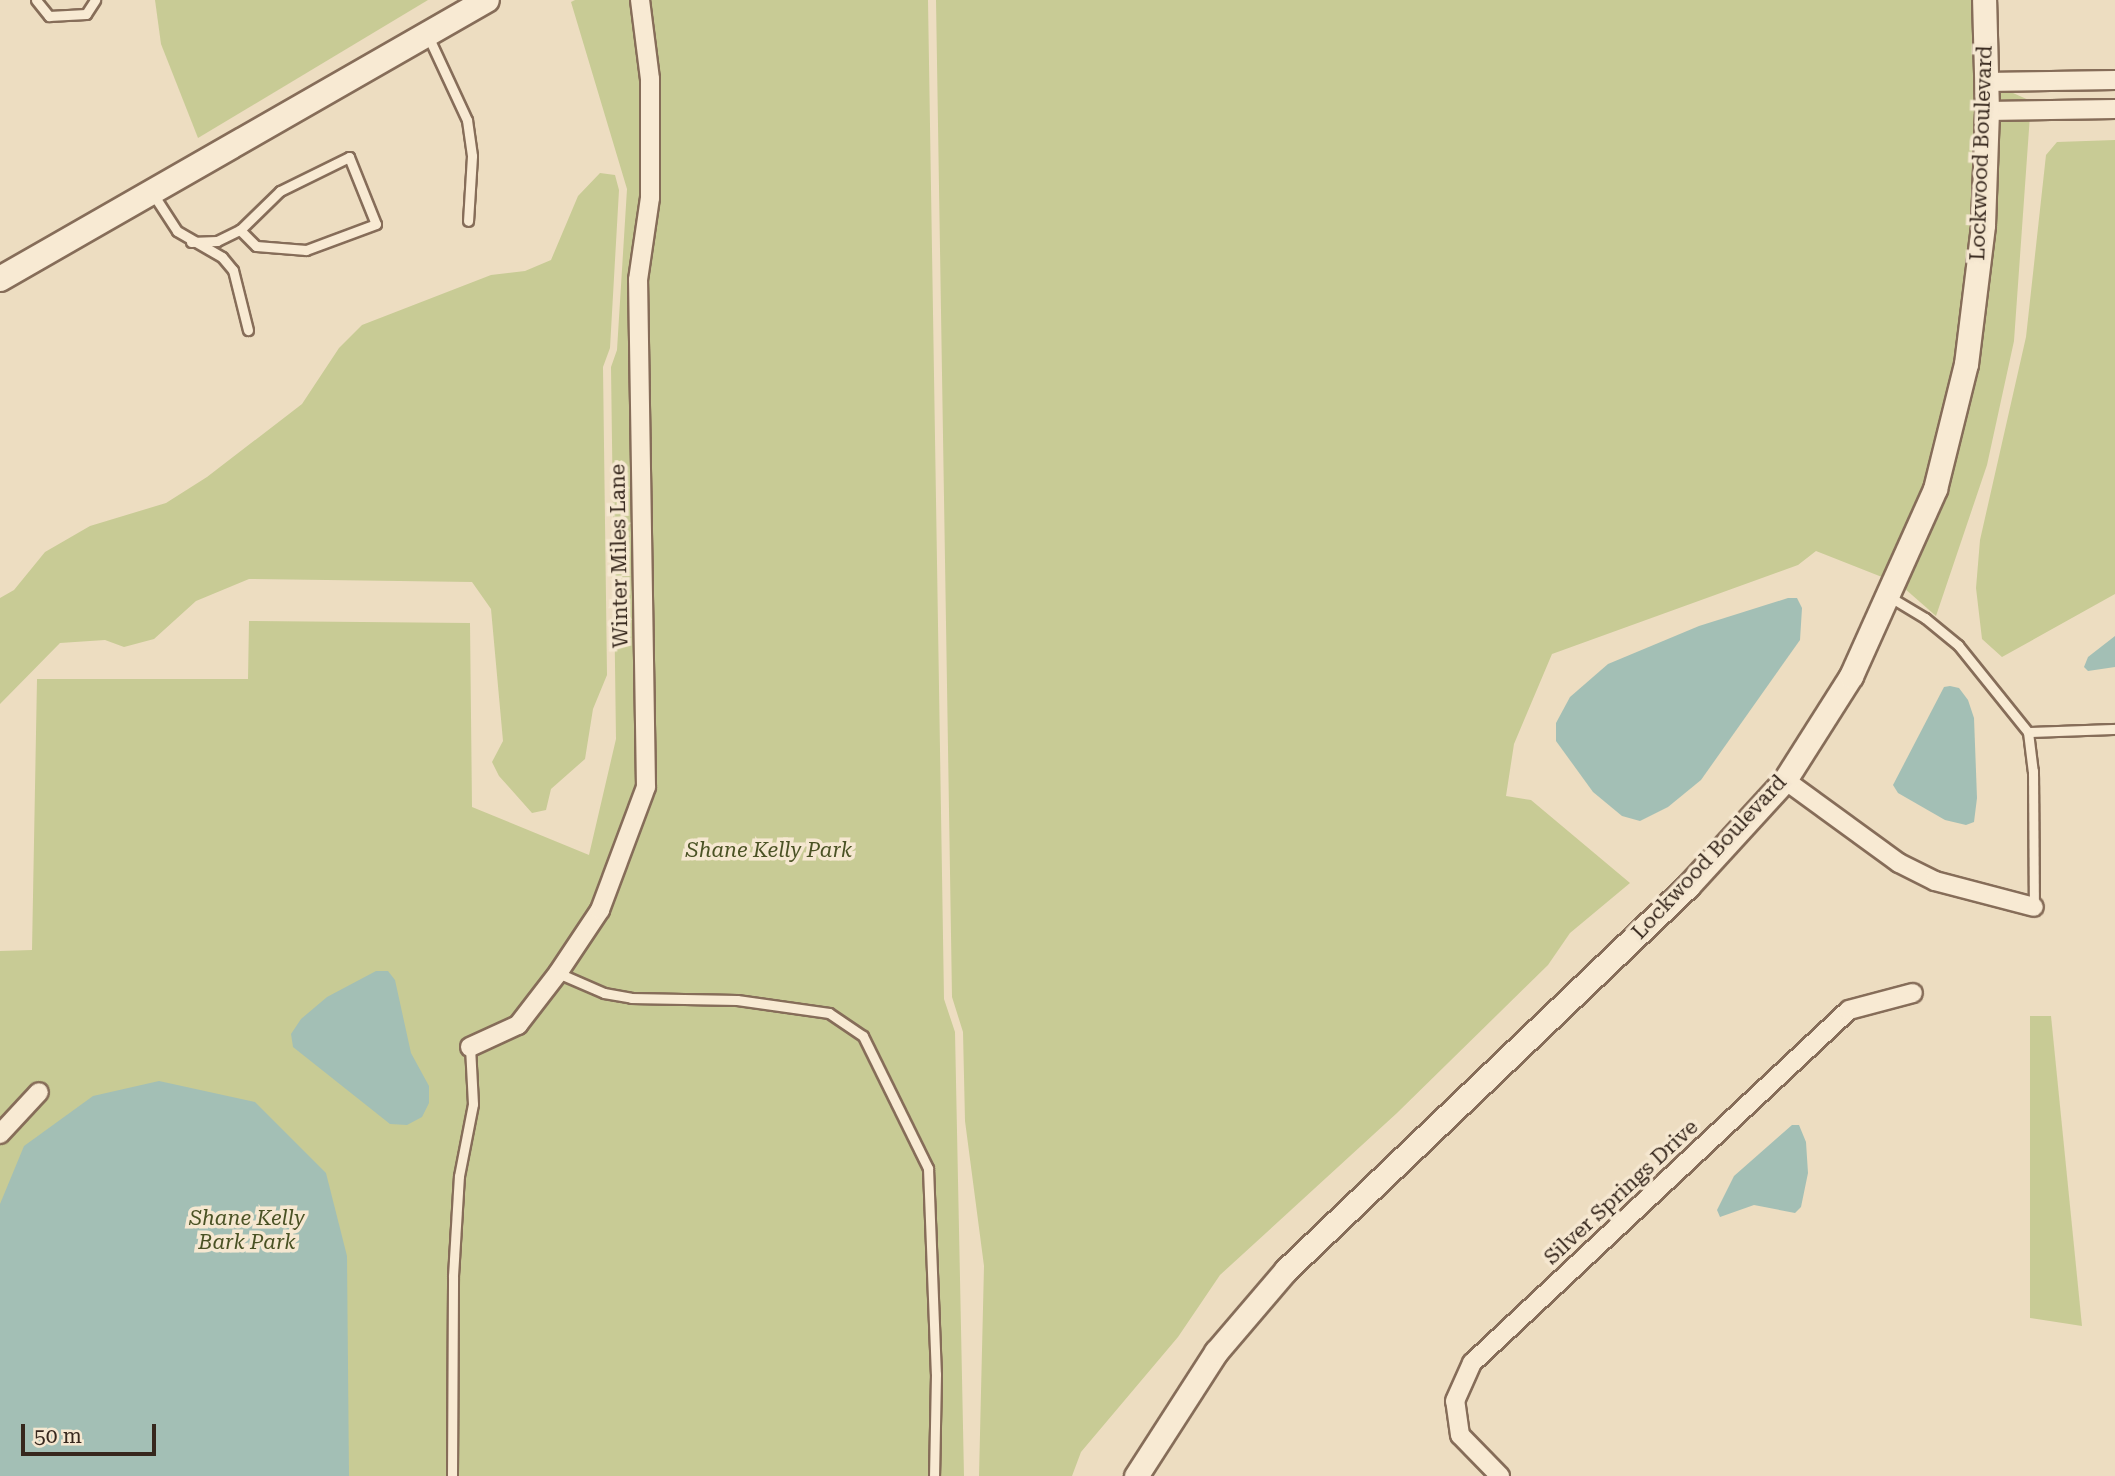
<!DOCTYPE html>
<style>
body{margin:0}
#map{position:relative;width:2115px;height:1476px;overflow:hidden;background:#edddc1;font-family:"Roboto Serif",serif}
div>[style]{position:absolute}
.green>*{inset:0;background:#c8cb95}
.water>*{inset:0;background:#a3bfb5}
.roads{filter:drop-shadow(2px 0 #866d59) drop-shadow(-2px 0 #866d59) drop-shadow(0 2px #866d59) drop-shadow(0 -2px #866d59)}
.service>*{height:9px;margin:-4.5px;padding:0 4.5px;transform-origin:4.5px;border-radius:4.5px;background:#f8ead3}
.minor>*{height:18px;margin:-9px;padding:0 9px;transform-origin:9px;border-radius:9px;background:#f8ead3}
.tertiary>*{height:23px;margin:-11.5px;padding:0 11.5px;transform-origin:11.5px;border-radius:11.5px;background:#f8ead3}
.secondary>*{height:24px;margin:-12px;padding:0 12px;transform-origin:12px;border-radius:12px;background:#f8ead3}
span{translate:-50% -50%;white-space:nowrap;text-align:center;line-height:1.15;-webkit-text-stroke:7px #f5e7d0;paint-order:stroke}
.street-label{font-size:21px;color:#36271d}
.park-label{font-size:21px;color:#4a5224;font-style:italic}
.scale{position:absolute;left:21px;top:1424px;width:135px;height:32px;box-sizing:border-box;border:4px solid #36271d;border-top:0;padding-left:9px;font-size:21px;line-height:24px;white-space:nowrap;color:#36271d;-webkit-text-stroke:5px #f5e7d0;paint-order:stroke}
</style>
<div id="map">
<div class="green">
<div style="clip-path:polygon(155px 0,428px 0,198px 138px,161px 44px)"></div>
<div style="clip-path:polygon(575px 0,928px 0,944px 999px,955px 1032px,964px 1476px,0 1476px,0 951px,32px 950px,37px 679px,248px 679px,249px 621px,470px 623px,472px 807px,589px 855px,616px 739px,611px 367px,617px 350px,627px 189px,571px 2px)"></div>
<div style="clip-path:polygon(936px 0,1975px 0,1973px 224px,1957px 362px,1926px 486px,1887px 579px,1816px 551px,1798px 565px,1552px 654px,1514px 744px,1506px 796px,1531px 800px,1630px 883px,1570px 933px,1548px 965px,1397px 1113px,1220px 1275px,1178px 1337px,1081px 1452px,1072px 1476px,979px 1476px,984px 1266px,965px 1121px,963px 1032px,952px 997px)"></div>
<div style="clip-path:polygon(1995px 85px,2031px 101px,2014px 341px,1987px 465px,1936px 616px,1904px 588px,1944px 492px)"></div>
<div style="clip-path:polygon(2115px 140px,2115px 594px,2002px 657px,1982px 639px,1976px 588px,1980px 540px,2026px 337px,2046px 155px,2057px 142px)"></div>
<div style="clip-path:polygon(600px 173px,615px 175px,619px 190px,610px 348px,603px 367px,607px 675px,593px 709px,585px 759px,551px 789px,546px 810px,532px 813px,499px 776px,492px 762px,503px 741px,491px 609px,472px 582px,249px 579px,196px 601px,154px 639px,124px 647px,105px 640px,60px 643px,0 704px,0 598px,14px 590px,45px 552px,90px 526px,166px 503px,207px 477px,302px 404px,339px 348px,362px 325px,491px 275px,525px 271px,551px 260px,578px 196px)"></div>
<div style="clip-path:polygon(2030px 1016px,2051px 1016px,2082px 1326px,2030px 1318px)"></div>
</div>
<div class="water">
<div style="clip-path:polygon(1788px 598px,1797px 598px,1802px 608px,1800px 640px,1701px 780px,1668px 807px,1640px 821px,1622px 816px,1593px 792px,1556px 741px,1556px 723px,1570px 697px,1608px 664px,1699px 626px)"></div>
<div style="clip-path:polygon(2115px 636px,2115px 667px,2088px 671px,2084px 667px,2088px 657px)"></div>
<div style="clip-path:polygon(1950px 686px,1959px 688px,1968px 700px,1974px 718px,1977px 798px,1974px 822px,1966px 825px,1945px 820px,1898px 793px,1893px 785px,1944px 687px)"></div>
<div style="clip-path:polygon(376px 971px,388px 971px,395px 980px,411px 1053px,429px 1086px,429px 1103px,422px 1117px,407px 1125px,390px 1124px,293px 1047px,291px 1034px,301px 1019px,327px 997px)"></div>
<div style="clip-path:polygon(159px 1081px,255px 1102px,326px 1173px,347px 1256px,349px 1476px,0 1476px,0 1204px,24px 1146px,93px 1096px)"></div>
<div style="clip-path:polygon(1792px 1125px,1799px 1125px,1806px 1142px,1808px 1173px,1801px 1207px,1795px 1213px,1754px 1205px,1720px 1217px,1717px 1210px,1734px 1176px)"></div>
</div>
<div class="roads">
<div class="service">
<div style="left:36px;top:0;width:21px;rotate:51deg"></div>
<div style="left:49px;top:16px;width:37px;rotate:-3deg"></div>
<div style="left:86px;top:14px;width:17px;rotate:-57deg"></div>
<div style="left:428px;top:36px;width:93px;rotate:65.1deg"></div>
<div style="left:467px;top:120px;width:36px;rotate:82deg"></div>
<div style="left:472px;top:156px;width:65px;rotate:93.5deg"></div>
<div style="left:153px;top:194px;width:44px;rotate:57deg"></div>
<div style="left:177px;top:231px;width:52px;rotate:30deg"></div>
<div style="left:222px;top:257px;width:17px;rotate:50deg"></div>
<div style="left:233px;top:270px;width:62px;rotate:76deg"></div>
<div style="left:191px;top:242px;width:26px;rotate:-2deg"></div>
<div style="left:217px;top:241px;width:25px;rotate:-26deg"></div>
<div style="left:240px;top:230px;width:56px;rotate:-44.3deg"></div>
<div style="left:280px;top:191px;width:77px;rotate:-26.2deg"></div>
<div style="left:349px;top:157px;width:72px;rotate:68.1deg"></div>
<div style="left:376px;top:224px;width:75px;rotate:159.6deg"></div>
<div style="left:306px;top:250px;width:50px;rotate:-175.4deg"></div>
<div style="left:256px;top:246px;width:23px;rotate:-135deg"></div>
<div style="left:1890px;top:597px;width:41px;rotate:31deg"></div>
<div style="left:1925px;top:618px;width:43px;rotate:39.3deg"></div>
<div style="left:1958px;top:645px;width:112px;rotate:51.2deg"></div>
<div style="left:2028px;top:732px;width:39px;rotate:83deg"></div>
<div style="left:2033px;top:771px;width:136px;rotate:89.6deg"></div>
<div style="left:2028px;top:732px;width:87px;rotate:-2deg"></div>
<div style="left:558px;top:973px;width:50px;rotate:23.5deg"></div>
<div style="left:604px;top:993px;width:27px;rotate:10deg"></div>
<div style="left:631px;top:998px;width:106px;rotate:1.1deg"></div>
<div style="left:737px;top:1000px;width:93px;rotate:8deg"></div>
<div style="left:829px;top:1013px;width:41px;rotate:34.1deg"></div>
<div style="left:863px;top:1036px;width:147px;rotate:63.8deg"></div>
<div style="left:928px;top:1168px;width:206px;rotate:87.8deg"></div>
<div style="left:936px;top:1374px;width:102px;rotate:91.1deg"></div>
<div style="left:452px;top:1476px;width:200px;rotate:-89.7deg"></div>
<div style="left:453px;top:1276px;width:100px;rotate:-86.6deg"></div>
<div style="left:459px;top:1176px;width:73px;rotate:-79deg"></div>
<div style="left:473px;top:1104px;width:57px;rotate:-93deg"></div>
</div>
<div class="minor">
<div style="left:1986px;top:82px;width:129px;rotate:-0.9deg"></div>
<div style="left:1987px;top:111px;width:128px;rotate:-0.9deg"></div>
<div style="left:1785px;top:780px;width:141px;rotate:36.1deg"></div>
<div style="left:1899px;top:863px;width:40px;rotate:26.6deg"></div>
<div style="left:1935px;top:881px;width:102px;rotate:14.7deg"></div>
<div style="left:470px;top:1047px;width:53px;rotate:-24.6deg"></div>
<div style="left:518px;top:1025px;width:66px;rotate:-52.4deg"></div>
<div style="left:558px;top:973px;width:76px;rotate:-56.3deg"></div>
<div style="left:600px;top:910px;width:131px;rotate:-69.5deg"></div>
<div style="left:646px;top:787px;width:507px;rotate:-90.9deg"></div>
<div style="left:638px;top:280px;width:83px;rotate:-81.7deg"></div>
<div style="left:650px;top:198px;width:119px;rotate:-90deg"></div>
<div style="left:650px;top:79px;width:80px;rotate:-97.2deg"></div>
<div style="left:0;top:1134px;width:57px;rotate:-47.1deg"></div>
<div style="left:1500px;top:1476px;width:57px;rotate:-134.3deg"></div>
<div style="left:1460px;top:1435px;width:34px;rotate:-98deg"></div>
<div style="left:1455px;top:1401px;width:42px;rotate:-65.9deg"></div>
<div style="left:1472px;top:1363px;width:516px;rotate:-43.12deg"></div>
<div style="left:1849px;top:1010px;width:66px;rotate:-14.9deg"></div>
</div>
<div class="tertiary">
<div style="left:1136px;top:1476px;width:148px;rotate:-57.2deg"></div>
<div style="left:1216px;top:1352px;width:108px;rotate:-49.5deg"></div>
<div style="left:1286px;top:1270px;width:556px;rotate:-43.69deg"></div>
<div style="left:1688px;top:886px;width:144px;rotate:-47.5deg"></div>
<div style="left:1785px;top:780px;width:123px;rotate:-57.6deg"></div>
<div style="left:1851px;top:676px;width:205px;rotate:-65.8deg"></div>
<div style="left:1935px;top:489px;width:129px;rotate:-76.1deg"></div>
<div style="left:1966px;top:364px;width:140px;rotate:-83deg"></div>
<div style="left:1983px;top:225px;width:114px;rotate:-88deg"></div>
<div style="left:1987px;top:111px;width:111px;rotate:-91.5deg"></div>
</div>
<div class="secondary">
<div style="left:0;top:279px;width:561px;rotate:-29.81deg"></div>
</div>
</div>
<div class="street-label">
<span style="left:1981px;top:153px;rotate:-88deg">Lockwood Boulevard</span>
<span style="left:619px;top:556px;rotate:-91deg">Winter Miles Lane</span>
<span style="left:1709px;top:857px;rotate:-47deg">Lockwood Boulevard</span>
<span style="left:1621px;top:1192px;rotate:-43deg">Silver Springs Drive</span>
</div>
<div class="park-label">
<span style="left:769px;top:850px">Shane Kelly Park</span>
<span style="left:247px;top:1230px">Shane Kelly<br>Bark Park</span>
</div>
<div class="scale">50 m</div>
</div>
